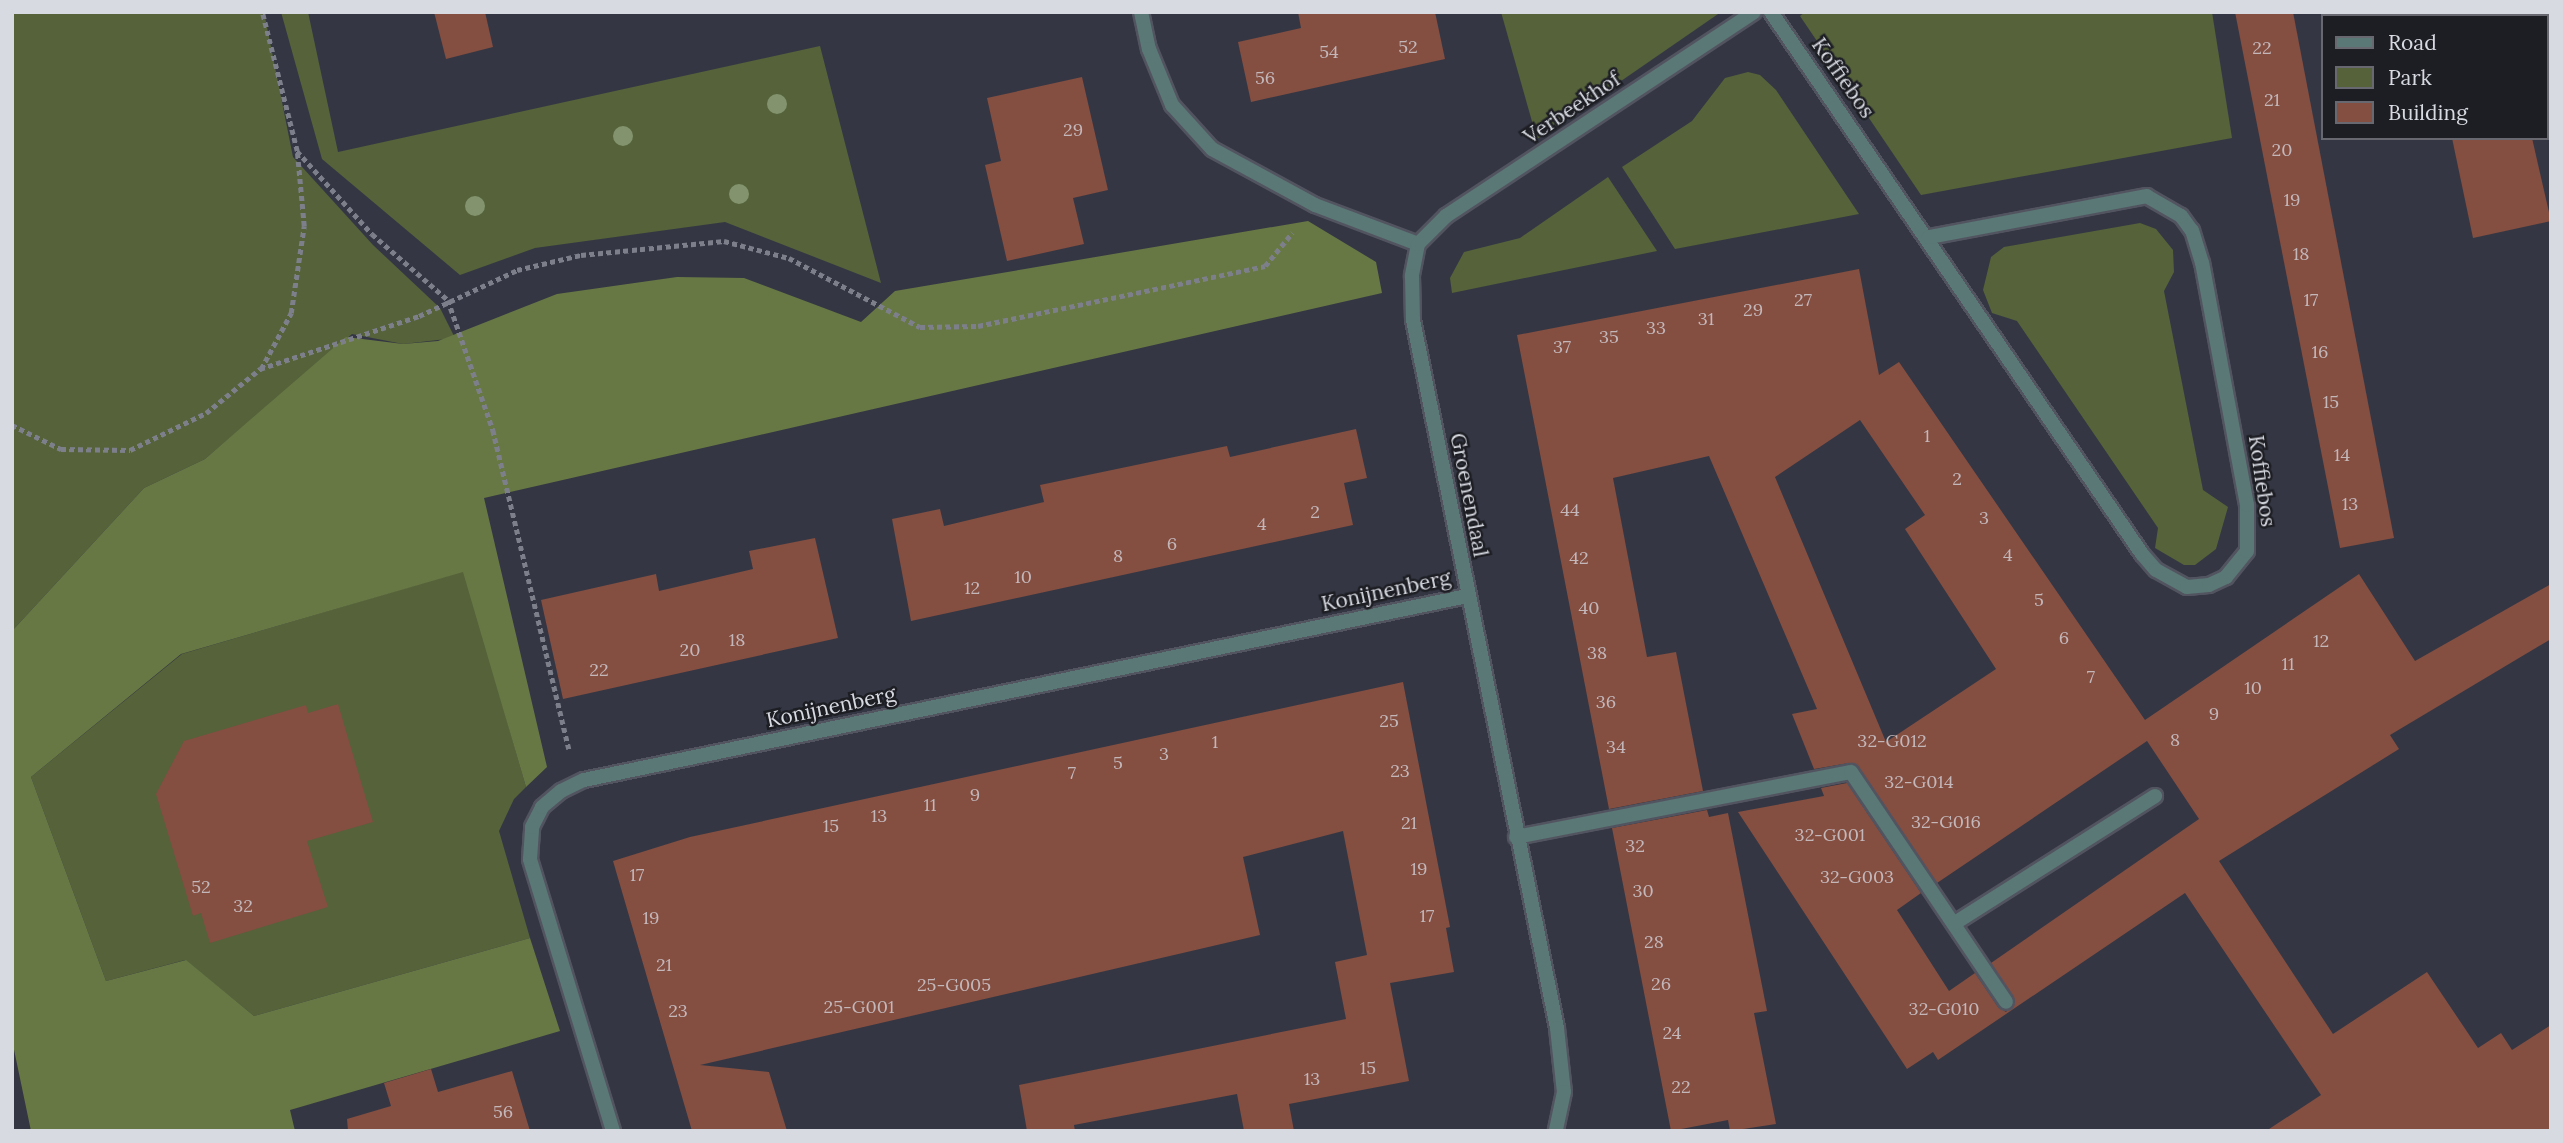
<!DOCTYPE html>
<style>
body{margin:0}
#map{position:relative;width:2563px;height:1143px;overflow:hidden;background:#343743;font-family:Lora,serif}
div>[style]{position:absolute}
.green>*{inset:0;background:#55623a}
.forest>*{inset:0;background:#687845}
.building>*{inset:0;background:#844e41}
.path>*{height:4.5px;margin-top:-2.25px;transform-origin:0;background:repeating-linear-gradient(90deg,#7d808a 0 5px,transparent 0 8.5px)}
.roads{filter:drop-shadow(2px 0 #525460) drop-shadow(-2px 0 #525460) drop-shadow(0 2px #525460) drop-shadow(0 -2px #525460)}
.lane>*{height:14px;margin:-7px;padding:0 7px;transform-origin:7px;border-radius:7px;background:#5a7875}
.street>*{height:14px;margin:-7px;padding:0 7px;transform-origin:7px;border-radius:7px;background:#5a7875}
.trees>*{width:20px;height:20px;margin:-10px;border-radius:50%;background:#83936d}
span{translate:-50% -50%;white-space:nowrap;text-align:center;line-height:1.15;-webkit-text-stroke:5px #1d1e24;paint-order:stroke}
.number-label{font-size:18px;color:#c3b7ba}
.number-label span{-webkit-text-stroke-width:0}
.street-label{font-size:21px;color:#d8dae2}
.frame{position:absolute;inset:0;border:14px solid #d8dae2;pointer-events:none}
.legend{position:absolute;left:2321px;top:14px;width:228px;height:126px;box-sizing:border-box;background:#1d1e24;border:2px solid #686970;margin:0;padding:9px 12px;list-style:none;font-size:21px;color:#d8dae2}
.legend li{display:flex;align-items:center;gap:14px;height:35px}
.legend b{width:35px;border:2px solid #686970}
</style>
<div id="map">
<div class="green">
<div style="clip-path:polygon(12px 12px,264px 12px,293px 157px,373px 245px,440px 308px,455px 338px,403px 344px,352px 334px,205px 459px,144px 488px,12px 631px)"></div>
<div style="clip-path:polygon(281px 12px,308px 12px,338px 152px,820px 46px,881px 283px,725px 222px,535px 248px,460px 275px,322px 159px)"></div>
<div style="clip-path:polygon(1501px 12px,1721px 12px,1537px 139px)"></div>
<div style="clip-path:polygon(1805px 12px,2212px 12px,2232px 138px,1921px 195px,1800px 16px)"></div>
<div style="clip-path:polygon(1748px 72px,1760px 75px,1776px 90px,1859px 214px,1675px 249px,1622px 167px,1692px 121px,1725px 78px)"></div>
<div style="clip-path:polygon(1608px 177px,1657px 251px,1452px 293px,1450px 278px,1464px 252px,1520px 238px)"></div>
<div style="clip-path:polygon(2140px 223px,2156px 229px,2173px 250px,2174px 272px,2164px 291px,2203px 490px,2228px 507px,2216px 549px,2195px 565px,2184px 565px,2155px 548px,2158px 528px,2017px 321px,1992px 313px,1983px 290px,1991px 257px,2004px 247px)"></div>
<div style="clip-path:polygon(464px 571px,526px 787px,514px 799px,499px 831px,530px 938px,254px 1016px,185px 960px,106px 981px,31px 777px,182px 654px)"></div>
</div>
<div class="forest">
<div style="clip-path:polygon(1308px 221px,1376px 262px,1382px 293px,484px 498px,547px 767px,526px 787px,463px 572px,181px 654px,31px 777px,106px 981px,186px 960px,254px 1016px,530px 938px,560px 1031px,290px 1110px,295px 1131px,31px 1131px,12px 1040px,12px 631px,144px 488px,205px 459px,346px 337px,403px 344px,438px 341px,557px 294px,677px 277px,744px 278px,861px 322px,895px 291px)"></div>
</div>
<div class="building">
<div style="clip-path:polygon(434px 12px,485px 12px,493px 47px,446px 59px)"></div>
<div style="clip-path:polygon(1298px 12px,1435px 12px,1445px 59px,1251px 102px,1238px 42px,1301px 28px)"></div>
<div style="clip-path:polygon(2235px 12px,2293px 12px,2394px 538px,2340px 548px)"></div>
<div style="clip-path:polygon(1082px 77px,1108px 190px,1073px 198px,1084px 244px,1007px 261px,985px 165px,1001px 161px,987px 98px)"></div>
<div style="clip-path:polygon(2452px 138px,2532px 138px,2551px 221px,2473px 238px)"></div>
<div style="clip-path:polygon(evenodd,1859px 269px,1879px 375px,1899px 362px,2145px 720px,2359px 574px,2415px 661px,2551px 584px,2551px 639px,2390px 735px,2399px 749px,2219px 861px,2333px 1034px,2427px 972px,2478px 1048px,2501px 1033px,2512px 1050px,2551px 1025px,2551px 1131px,2266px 1131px,2321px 1095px,2185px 893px,1938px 1060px,1933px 1052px,1907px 1069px,1738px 812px,1824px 796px,1821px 788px,1847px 783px,1921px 893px,1897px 910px,1949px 991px,1975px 973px,1998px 1007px,2006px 1012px,2015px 1001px,1991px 963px,2199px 819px,2147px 741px,1937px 883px,1858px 766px,1849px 763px,1814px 769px,1792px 714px,1817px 709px,1709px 456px,1613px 478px,1647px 657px,1676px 652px,1703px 791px,1609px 809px,1517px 335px,1859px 269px,1860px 420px,1925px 515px,1905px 529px,1996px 669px,1886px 742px,1775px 477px,1860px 420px)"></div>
<div style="clip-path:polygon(1356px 429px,1367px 478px,1344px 483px,1353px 525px,911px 621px,892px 519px,940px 509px,944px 526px,1044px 502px,1040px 485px,1227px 446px,1230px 457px)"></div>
<div style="clip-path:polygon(815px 538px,838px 638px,563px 699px,541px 600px,656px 574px,659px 591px,753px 569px,749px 551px)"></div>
<div style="clip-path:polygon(1403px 682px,1450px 927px,1446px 928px,1454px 972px,1390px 983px,1409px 1081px,1289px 1104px,1294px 1131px,1244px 1131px,1237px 1094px,1074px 1125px,1075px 1131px,1027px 1131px,1019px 1085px,1346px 1019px,1335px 962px,1367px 955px,1343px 831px,1243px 857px,1260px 935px,700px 1065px,769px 1072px,787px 1131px,692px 1131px,613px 861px,690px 837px)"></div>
<div style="clip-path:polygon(338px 704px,373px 822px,307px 841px,328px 907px,210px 943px,201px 913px,193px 916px,156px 794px,184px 741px,306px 705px,308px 713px)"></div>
<div style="clip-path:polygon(1707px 810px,1709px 817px,1728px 813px,1767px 1011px,1754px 1013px,1776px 1124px,1730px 1131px,1728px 1120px,1671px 1131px,1612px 828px)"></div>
<div style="clip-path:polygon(431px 1069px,438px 1092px,512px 1071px,530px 1131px,348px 1131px,347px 1119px,391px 1106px,384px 1083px)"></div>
</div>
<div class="path">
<div style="left:297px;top:151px;width:112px;rotate:47.9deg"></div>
<div style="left:372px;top:234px;width:101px;rotate:41deg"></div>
<div style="left:448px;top:300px;width:138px;rotate:70.9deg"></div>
<div style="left:493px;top:430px;width:328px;rotate:76.6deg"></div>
<div style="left:261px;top:369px;width:64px;rotate:-61.8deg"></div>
<div style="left:291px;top:313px;width:88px;rotate:-81.5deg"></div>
<div style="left:304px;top:226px;width:75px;rotate:-95.3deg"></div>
<div style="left:297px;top:151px;width:143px;rotate:-104.1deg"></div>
<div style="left:12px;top:425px;width:55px;rotate:26.1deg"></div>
<div style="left:61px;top:449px;width:69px;rotate:0.8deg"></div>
<div style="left:130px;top:450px;width:85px;rotate:-26deg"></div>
<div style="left:206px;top:413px;width:70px;rotate:-39.2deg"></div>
<div style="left:260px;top:369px;width:168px;rotate:-18.4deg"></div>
<div style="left:419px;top:316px;width:108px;rotate:-25.1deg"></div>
<div style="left:517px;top:270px;width:66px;rotate:-13.2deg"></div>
<div style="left:581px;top:255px;width:144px;rotate:-5.6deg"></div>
<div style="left:724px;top:241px;width:67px;rotate:14.7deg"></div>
<div style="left:789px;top:258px;width:148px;rotate:27.8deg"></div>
<div style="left:920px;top:327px;width:58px;rotate:-1deg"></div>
<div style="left:978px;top:326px;width:293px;rotate:-11.8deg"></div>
<div style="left:1265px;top:266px;width:43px;rotate:-50.7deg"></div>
</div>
<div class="roads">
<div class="lane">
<div style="left:1516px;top:837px;width:341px;rotate:-11deg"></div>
<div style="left:1851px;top:772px;width:277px;rotate:56deg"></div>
<div style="left:1955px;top:923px;width:237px;rotate:-32.4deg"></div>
</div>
<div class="street">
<div style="left:1141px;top:12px;width:38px;rotate:78deg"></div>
<div style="left:1149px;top:49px;width:61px;rotate:67.7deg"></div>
<div style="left:1172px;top:105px;width:59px;rotate:47.7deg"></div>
<div style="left:1212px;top:149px;width:117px;rotate:28.5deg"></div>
<div style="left:1315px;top:205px;width:110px;rotate:20.7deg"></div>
<div style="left:1418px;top:244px;width:33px;rotate:101deg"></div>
<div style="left:1412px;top:276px;width:44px;rotate:88.7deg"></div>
<div style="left:1413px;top:320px;width:722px;rotate:78.5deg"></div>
<div style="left:1557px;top:1028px;width:64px;rotate:83.8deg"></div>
<div style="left:1564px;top:1092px;width:40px;rotate:102deg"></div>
<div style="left:1771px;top:12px;width:657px;rotate:55.61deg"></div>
<div style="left:2142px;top:554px;width:21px;rotate:49deg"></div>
<div style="left:2156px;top:570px;width:35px;rotate:29deg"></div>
<div style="left:2187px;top:587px;width:22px;rotate:-5deg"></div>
<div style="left:2209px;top:585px;width:19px;rotate:-25deg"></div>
<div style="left:2226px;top:577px;width:33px;rotate:-51deg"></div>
<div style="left:2247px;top:551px;width:46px;rotate:-90deg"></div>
<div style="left:2247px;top:505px;width:246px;rotate:-100.5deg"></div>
<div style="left:2202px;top:263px;width:34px;rotate:-107deg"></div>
<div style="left:2192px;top:231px;width:19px;rotate:-126deg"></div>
<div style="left:2181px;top:216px;width:39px;rotate:-150deg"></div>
<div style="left:2147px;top:196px;width:222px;rotate:169.3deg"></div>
<div style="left:1418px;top:244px;width:40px;rotate:-45deg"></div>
<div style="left:1446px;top:216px;width:369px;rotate:-33.5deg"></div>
<div style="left:613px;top:1131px;width:284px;rotate:-107deg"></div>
<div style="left:530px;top:859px;width:32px;rotate:-86deg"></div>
<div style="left:532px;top:827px;width:22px;rotate:-63deg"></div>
<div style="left:542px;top:807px;width:25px;rotate:-40deg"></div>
<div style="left:561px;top:791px;width:25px;rotate:-26deg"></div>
<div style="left:584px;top:780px;width:902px;rotate:-11.77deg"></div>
</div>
</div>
<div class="trees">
<div style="left:777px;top:104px"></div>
<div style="left:623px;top:136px"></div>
<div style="left:739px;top:194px"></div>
<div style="left:475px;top:206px"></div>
</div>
<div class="number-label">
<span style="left:1408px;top:47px">52</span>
<span style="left:2262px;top:48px">22</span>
<span style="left:1329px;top:52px">54</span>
<span style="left:1265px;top:78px">56</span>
<span style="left:2272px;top:100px">21</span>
<span style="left:1073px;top:130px">29</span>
<span style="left:2282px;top:150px">20</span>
<span style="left:2292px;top:200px">19</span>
<span style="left:2301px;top:254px">18</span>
<span style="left:1803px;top:300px">27</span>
<span style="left:2311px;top:300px">17</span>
<span style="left:1753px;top:310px">29</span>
<span style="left:1706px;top:319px">31</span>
<span style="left:1656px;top:328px">33</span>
<span style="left:1609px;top:337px">35</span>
<span style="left:1562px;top:347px">37</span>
<span style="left:2320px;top:352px">16</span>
<span style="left:2331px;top:402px">15</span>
<span style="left:1927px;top:436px">1</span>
<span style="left:2342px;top:455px">14</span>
<span style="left:1957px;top:479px">2</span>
<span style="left:2350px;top:504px">13</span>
<span style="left:1570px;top:510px">44</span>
<span style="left:1315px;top:512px">2</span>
<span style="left:1984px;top:518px">3</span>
<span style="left:1262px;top:524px">4</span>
<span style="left:1172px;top:544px">6</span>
<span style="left:2008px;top:555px">4</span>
<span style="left:1118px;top:556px">8</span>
<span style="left:1579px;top:558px">42</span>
<span style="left:1023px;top:577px">10</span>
<span style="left:972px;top:588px">12</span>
<span style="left:2039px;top:600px">5</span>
<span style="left:1589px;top:608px">40</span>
<span style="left:2064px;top:638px">6</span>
<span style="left:737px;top:640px">18</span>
<span style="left:2321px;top:641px">12</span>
<span style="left:690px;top:650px">20</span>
<span style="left:1597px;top:653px">38</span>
<span style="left:2288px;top:664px">11</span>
<span style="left:599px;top:670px">22</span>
<span style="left:2091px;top:677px">7</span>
<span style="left:2253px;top:688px">10</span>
<span style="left:1606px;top:702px">36</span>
<span style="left:2214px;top:714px">9</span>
<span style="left:1389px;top:721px">25</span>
<span style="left:2175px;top:740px">8</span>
<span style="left:1892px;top:741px">32-G012</span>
<span style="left:1215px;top:742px">1</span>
<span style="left:1616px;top:747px">34</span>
<span style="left:1164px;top:754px">3</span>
<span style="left:1118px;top:763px">5</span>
<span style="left:1400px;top:771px">23</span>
<span style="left:1072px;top:773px">7</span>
<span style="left:1919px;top:782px">32-G014</span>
<span style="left:975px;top:795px">9</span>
<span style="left:930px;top:805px">11</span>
<span style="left:879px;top:816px">13</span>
<span style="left:1946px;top:822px">32-G016</span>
<span style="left:1409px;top:823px">21</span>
<span style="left:831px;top:826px">15</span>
<span style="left:1830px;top:835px">32-G001</span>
<span style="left:1635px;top:846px">32</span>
<span style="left:1419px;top:869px">19</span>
<span style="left:637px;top:875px">17</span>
<span style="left:1857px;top:877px">32-G003</span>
<span style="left:201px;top:887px">52</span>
<span style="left:1643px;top:891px">30</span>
<span style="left:243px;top:906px">32</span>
<span style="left:1427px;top:916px">17</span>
<span style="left:651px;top:918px">19</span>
<span style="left:1654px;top:942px">28</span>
<span style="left:664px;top:965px">21</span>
<span style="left:1661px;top:984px">26</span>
<span style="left:954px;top:985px">25-G005</span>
<span style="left:859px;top:1007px">25-G001</span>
<span style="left:1944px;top:1009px">32-G010</span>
<span style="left:678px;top:1011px">23</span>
<span style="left:1672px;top:1033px">24</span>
<span style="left:1368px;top:1068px">15</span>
<span style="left:1312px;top:1079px">13</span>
<span style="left:1681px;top:1087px">22</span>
<span style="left:503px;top:1112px">56</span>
</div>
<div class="street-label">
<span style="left:1843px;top:78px;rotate:55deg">Koffiebos</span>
<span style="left:1572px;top:108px;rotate:-34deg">Verbeekhof</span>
<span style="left:2262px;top:481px;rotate:82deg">Koffiebos</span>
<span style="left:1469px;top:495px;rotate:79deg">Groenendaal</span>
<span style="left:1386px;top:591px;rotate:-12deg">Konijnenberg</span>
<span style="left:831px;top:707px;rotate:-12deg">Konijnenberg</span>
</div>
<div class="frame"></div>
<ul class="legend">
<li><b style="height:9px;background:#5a7875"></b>Road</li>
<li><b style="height:19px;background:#55623a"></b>Park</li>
<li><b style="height:19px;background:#844e41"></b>Building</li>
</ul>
</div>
